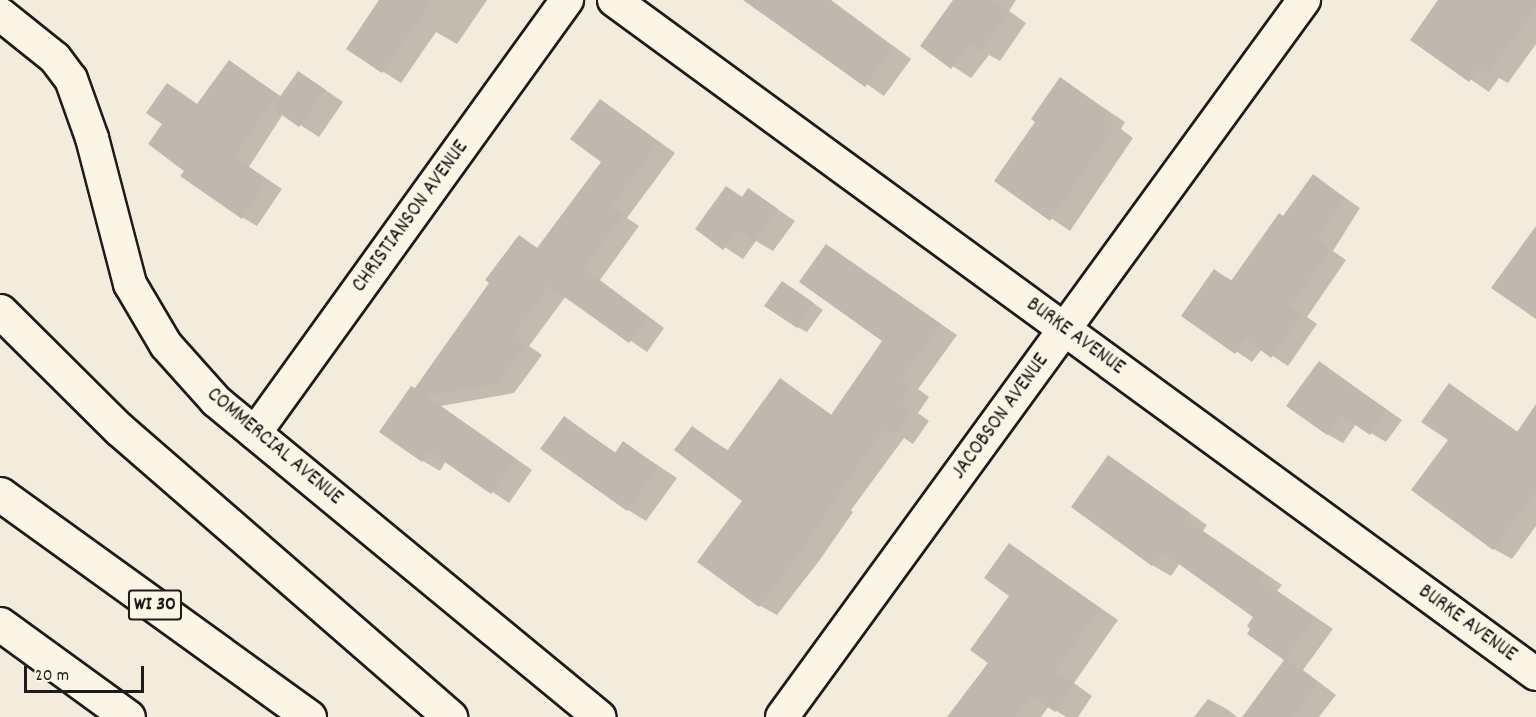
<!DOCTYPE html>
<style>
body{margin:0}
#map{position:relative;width:1536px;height:717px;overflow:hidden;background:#f3ecdd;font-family:Dekko,sans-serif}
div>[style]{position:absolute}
.shadow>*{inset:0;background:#0003}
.building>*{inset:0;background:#beb9ae}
.roads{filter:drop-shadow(2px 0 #1c1c1c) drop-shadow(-2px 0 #1c1c1c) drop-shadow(0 2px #1c1c1c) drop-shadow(0 -2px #1c1c1c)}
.minor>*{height:32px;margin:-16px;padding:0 16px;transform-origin:16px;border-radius:16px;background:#fcf5e5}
.motorway>*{height:33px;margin:-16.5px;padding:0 16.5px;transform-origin:16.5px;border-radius:16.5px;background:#fcf5e5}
span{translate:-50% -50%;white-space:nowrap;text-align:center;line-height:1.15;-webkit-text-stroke:4.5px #fcf5e5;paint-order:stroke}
.shield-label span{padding:2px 4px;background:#fcf5e5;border:2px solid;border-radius:4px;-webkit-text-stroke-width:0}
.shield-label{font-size:20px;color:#1c1c1c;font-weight:700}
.street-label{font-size:21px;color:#1c1c1c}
.scale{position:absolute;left:24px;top:666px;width:120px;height:27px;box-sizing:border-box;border:3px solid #1c1c1c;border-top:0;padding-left:8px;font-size:18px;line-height:21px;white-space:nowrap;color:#1c1c1c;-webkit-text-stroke:4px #fcf5e5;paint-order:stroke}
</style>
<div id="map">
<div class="shadow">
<div style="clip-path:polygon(381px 0,487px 0,457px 44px,436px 32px,401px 83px,348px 49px)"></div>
<div style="clip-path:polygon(746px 0,831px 0,911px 59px,884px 96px)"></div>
<div style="clip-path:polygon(955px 0,1016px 0,1009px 11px,1026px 23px,1000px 61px,989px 55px,971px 78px,922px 46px)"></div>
<div style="clip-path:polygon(1440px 0,1536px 0,1536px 44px,1508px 83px,1499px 78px,1489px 92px,1412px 39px)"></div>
<div style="clip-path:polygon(229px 62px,282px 97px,299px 72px,343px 102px,319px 137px,283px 114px,249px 167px,282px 189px,257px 226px,242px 217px,186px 170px,164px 124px,168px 85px,198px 105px)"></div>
<div style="clip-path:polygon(1060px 79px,1125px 122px,1121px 129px,1133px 138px,1070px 231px,996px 181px,1038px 122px)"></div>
<div style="clip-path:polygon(601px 100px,675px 153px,627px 218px,639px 226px,600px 280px,664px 328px,647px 352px,566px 296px,529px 346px,542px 355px,514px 393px,441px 406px,532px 470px,509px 503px,446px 461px,440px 471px,423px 461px,415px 390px,491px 283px,520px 237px,539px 249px,603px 162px)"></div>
<div style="clip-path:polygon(1314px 176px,1360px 208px,1333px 251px,1346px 260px,1307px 317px,1317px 324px,1288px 366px,1262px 349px,1252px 362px,1183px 315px,1215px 271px,1233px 281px)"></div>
<div style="clip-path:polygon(749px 190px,795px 221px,773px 251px,756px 241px,743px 259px,697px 229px,743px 198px)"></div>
<div style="clip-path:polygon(827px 246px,957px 335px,918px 389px,929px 397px,918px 413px,929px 421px,913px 444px,904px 438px,851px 510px,853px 512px,819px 561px,777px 615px,759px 605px,744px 500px,693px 428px,729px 451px,781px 380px,832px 415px,884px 341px)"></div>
<div style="clip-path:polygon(792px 288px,823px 310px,807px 332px,797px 327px)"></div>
<div style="clip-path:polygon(1320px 363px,1402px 420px,1386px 442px,1356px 424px,1343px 443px,1327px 434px)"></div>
<div style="clip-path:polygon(1450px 385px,1518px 432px,1536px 406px,1536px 526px,1512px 559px,1494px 549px,1450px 440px)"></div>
<div style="clip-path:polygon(565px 418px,616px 453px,624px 443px,677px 478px,646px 521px,628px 510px)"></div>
<div style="clip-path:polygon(1109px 457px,1207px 525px,1203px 531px,1282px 585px,1277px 591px,1333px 629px,1303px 670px,1336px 695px,1319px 717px,1244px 717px,1286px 659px,1249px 633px,1255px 617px,1180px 563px,1171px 576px,1152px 565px)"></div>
<div style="clip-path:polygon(1009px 545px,1118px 620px,1074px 683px,1092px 696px,1078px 717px,1066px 717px,1049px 706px,1041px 717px,956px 717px,990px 663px,1011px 595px)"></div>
<div style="clip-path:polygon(1208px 699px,1227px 709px,1237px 717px,1194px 717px)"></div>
</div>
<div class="building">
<div style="clip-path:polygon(379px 0,433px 0,382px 73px,346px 49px)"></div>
<div style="clip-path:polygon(743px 0,830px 0,893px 48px,865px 87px)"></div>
<div style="clip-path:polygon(953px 0,992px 0,1009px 11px,981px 52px,970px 44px,951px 69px,920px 46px)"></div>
<div style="clip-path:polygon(1438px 0,1536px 0,1536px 8px,1488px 74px,1480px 68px,1469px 82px,1410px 40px)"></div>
<div style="clip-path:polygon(229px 60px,277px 94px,235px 157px,268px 180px,242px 219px,180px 176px,184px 171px,148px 144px,162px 124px,146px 113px,167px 83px,197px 104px)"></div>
<div style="clip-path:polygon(298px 71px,326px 90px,299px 127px,272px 108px)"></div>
<div style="clip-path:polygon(1060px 77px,1108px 111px,1103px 117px,1115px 126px,1050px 221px,994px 181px,1035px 122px,1031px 119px)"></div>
<div style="clip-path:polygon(600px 99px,659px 142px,611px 207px,623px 215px,584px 269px,648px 317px,629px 343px,549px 286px,513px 335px,526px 344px,497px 384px,426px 396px,516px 459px,491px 494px,429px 451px,422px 462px,379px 432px,411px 386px,415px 388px,489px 283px,485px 280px,519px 235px,537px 248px,601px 162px,570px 139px)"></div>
<div style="clip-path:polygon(1313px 174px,1345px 198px,1317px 240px,1331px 250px,1291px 306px,1302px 314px,1271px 358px,1246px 339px,1235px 354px,1181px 316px,1214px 269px,1231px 281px,1279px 213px,1283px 216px)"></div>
<div style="clip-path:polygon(726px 186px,742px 197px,748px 188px,778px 209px,754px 242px,738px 230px,723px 250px,695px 229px)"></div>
<div style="clip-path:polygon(1536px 226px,1536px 319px,1491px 288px)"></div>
<div style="clip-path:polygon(826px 244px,941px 324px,901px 378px,912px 386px,901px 402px,912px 410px,895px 435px,886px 428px,834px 499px,836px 500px,801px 551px,759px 607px,697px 562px,742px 501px,674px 450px,692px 426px,727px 451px,780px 378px,831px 415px,882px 341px,799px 282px)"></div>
<div style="clip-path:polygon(782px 281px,814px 303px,797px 328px,764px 306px)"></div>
<div style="clip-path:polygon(1319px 361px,1387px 410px,1370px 435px,1341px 415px,1327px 435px,1286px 406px)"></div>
<div style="clip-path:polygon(1449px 383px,1517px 432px,1536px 404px,1536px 491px,1493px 550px,1411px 490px,1448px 440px,1421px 422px)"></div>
<div style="clip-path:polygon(564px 416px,615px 453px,623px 441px,659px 467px,627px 511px,540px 449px)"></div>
<div style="clip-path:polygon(1108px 455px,1190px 513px,1185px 519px,1264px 573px,1260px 579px,1315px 617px,1285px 658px,1318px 683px,1293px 717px,1242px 717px,1284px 660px,1247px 634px,1250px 629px,1247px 626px,1253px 617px,1162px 552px,1152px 566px,1071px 507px)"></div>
<div style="clip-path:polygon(1009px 543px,1100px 608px,1056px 671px,1075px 684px,1055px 712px,1031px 695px,1015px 717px,947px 717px,988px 663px,970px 650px,1009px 596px,984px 578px)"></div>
</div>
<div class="roads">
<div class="minor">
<div style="left:614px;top:0;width:1142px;rotate:36.17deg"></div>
<div style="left:0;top:14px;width:70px;rotate:38.7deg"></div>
<div style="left:55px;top:58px;width:26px;rotate:53deg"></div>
<div style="left:71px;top:79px;width:63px;rotate:70.4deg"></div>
<div style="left:92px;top:138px;width:151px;rotate:75.4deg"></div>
<div style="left:130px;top:284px;width:71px;rotate:59.5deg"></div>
<div style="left:166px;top:345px;width:75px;rotate:48.2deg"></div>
<div style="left:216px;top:401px;width:497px;rotate:39.5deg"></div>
<div style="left:255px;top:433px;width:534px;rotate:-54.23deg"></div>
<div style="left:782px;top:717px;width:887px;rotate:-53.94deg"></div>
</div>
<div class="motorway">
<div style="left:0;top:311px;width:168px;rotate:44.8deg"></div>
<div style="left:119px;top:429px;width:439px;rotate:41deg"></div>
<div style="left:0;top:494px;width:381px;rotate:35.8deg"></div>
<div style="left:0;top:624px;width:158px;rotate:36deg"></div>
</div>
</div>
<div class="shield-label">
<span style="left:155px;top:605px">WI 30</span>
</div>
<div class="street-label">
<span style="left:411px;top:217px;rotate:-54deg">CHRISTIANSON AVENUE</span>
<span style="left:1075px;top:337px;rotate:36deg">BURKE AVENUE</span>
<span style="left:1001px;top:417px;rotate:-54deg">JACOBSON AVENUE</span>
<span style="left:274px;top:447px;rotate:40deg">COMMERCIAL AVENUE</span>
<span style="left:1467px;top:624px;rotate:36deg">BURKE AVENUE</span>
</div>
<div class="scale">20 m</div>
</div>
